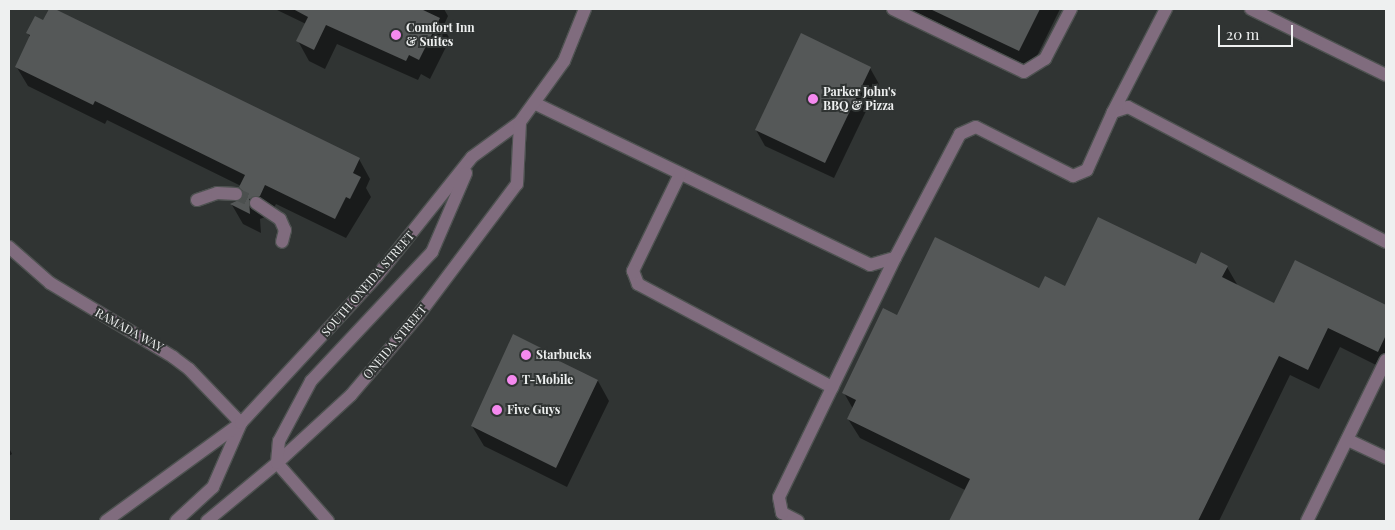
<!DOCTYPE html>
<style>
body{margin:0}
#map{position:relative;width:1395px;height:530px;overflow:hidden;background:#303433;font-family:"Playfair Display",serif}
div>[style]{position:absolute}
.shadow>*{inset:0;background:#0007}
.building>*{inset:0;background:#555858}
.minor-tunnel>*{height:12px;margin-top:-6px;transform-origin:0;background:repeating-linear-gradient(90deg,#4c504f 0 12px,transparent 0 18px)}
.roads{filter:drop-shadow(1px 0 #4e5251) drop-shadow(-1px 0 #4e5251) drop-shadow(0 1px #4e5251) drop-shadow(0 -1px #4e5251)}
.minor>*{height:12px;margin:-6px;padding:0 6px;transform-origin:6px;border-radius:6px;background:#806c7e}
.dots>*{width:14px;height:14px;translate:-50% -50%;box-sizing:border-box;border:2px solid #303433;border-radius:50%}
span{translate:-50% -50%;white-space:nowrap;text-align:center;line-height:1.15;-webkit-text-stroke:4px #303433;paint-order:stroke}
.poi-label{font-size:12px;color:#eef0f0;font-weight:700}
.left{translate:0 -50%;text-align:left}
.street-label{font-size:12px;color:#eef0f0}
.frame{position:absolute;inset:0;border:10px solid #eef0f0;pointer-events:none}
.scale{position:absolute;left:1218px;top:25px;width:75px;height:22px;box-sizing:border-box;border:2px solid #eef0f0;border-top:0;padding-left:6px;font-size:15px;line-height:18px;white-space:nowrap;color:#eef0f0;-webkit-text-stroke:4px #303433;paint-order:stroke}
</style>
<div id="map">
<div class="shadow">
<div style="clip-path:polygon(50px 9px,359px 159px,370px 179px,366px 188px,371px 197px,346px 238px,276px 204px,270px 215px,260px 219px,261px 233px,243px 224px,232px 205px,244px 199px,241px 186px,107px 120px,105px 124px,28px 86px,16px 66px,30px 38px,28px 33px,44px 22px)"></div>
<div style="clip-path:polygon(275px 9px,444px 9px,448px 16px,443px 27px,450px 39px,430px 79px,421px 74px,418px 80px,337px 44px,325px 69px,309px 61px,298px 41px,306px 24px)"></div>
<div style="clip-path:polygon(902px 9px,1060px 9px,1030px 70px)"></div>
<div style="clip-path:polygon(870px 68px,879px 84px,834px 178px,765px 146px,756px 130px)"></div>
<div style="clip-path:polygon(1295px 262px,1386px 307px,1386px 370px,1340px 347px,1319px 389px,1290px 375px,1219px 521px,950px 521px,965px 490px,860px 438px,848px 419px,853px 409px,844px 393px,897px 317px,1196px 266px,1227px 267px,1238px 286px,1274px 305px)"></div>
<div style="clip-path:polygon(546px 352px,550px 358px,598px 381px,609px 401px,567px 487px,484px 446px,472px 426px)"></div>
<div style="clip-path:polygon(9px 448px,12px 454px,9px 456px)"></div>
</div>
<div class="building">
<div style="clip-path:polygon(49px 9px,55px 9px,360px 158px,353px 173px,361px 177px,350px 199px,346px 197px,335px 219px,265px 185px,260px 196px,249px 199px,250px 214px,230px 204px,243px 198px,243px 191px,239px 187px,245px 175px,95px 101px,93px 105px,15px 67px,30px 35px,26px 33px,35px 16px,43px 20px)"></div>
<div style="clip-path:polygon(293px 9px,421px 9px,440px 18px,419px 60px,409px 55px,406px 61px,326px 25px,314px 50px,296px 41px,308px 17px)"></div>
<div style="clip-path:polygon(930px 9px,1040px 9px,1019px 51px)"></div>
<div style="clip-path:polygon(801px 33px,871px 67px,825px 163px,755px 130px)"></div>
<div style="clip-path:polygon(1098px 217px,1196px 264px,1201px 252px,1228px 266px,1222px 277px,1274px 303px,1295px 260px,1386px 305px,1386px 335px,1378px 352px,1328px 328px,1308px 370px,1279px 356px,1198px 521px,949px 521px,970px 479px,847px 419px,856px 400px,842px 393px,883px 308px,897px 315px,935px 237px,1039px 288px,1045px 276px,1065px 286px)"></div>
<div style="clip-path:polygon(513px 334px,547px 351px,545px 354px,598px 380px,556px 468px,471px 426px)"></div>
</div>
<div class="minor-tunnel">
<div style="left:236px;top:194px;width:22px;rotate:24deg"></div>
</div>
<div class="roads">
<div class="minor">
<div style="left:893px;top:9px;width:145px;rotate:25.7deg"></div>
<div style="left:1024px;top:72px;width:25px;rotate:-32deg"></div>
<div style="left:1045px;top:59px;width:56px;rotate:-62.5deg"></div>
<div style="left:1251px;top:9px;width:150px;rotate:26.1deg"></div>
<div style="left:534px;top:103px;width:373px;rotate:25.7deg"></div>
<div style="left:870px;top:265px;width:26px;rotate:-16deg"></div>
<div style="left:895px;top:258px;width:140px;rotate:-62.3deg"></div>
<div style="left:960px;top:134px;width:17px;rotate:-24deg"></div>
<div style="left:976px;top:127px;width:109px;rotate:26.8deg"></div>
<div style="left:1073px;top:176px;width:15px;rotate:-23deg"></div>
<div style="left:1087px;top:170px;width:64px;rotate:-65.9deg"></div>
<div style="left:1113px;top:112px;width:16px;rotate:-18deg"></div>
<div style="left:1128px;top:107px;width:291px;rotate:27.6deg"></div>
<div style="left:1113px;top:112px;width:116px;rotate:-62.8deg"></div>
<div style="left:680px;top:174px;width:108px;rotate:115.9deg"></div>
<div style="left:633px;top:271px;width:14px;rotate:69deg"></div>
<div style="left:638px;top:284px;width:220px;rotate:28deg"></div>
<div style="left:197px;top:200px;width:21px;rotate:-19deg"></div>
<div style="left:217px;top:193px;width:19px;rotate:3deg"></div>
<div style="left:256px;top:203px;width:29px;rotate:34deg"></div>
<div style="left:280px;top:219px;width:12px;rotate:66deg"></div>
<div style="left:285px;top:230px;width:12px;rotate:104deg"></div>
<div style="left:9px;top:247px;width:55px;rotate:41.3deg"></div>
<div style="left:50px;top:283px;width:144px;rotate:31deg"></div>
<div style="left:173px;top:357px;width:20px;rotate:37deg"></div>
<div style="left:189px;top:369px;width:75px;rotate:46.1deg"></div>
<div style="left:241px;top:423px;width:70px;rotate:113.6deg"></div>
<div style="left:213px;top:487px;width:50px;rotate:137.4deg"></div>
<div style="left:1348px;top:440px;width:42px;rotate:25.3deg"></div>
<div style="left:106px;top:521px;width:167px;rotate:-36deg"></div>
<div style="left:241px;top:423px;width:200px;rotate:-47.2deg"></div>
<div style="left:377px;top:276px;width:152px;rotate:-51.4deg"></div>
<div style="left:472px;top:157px;width:59px;rotate:-36.1deg"></div>
<div style="left:520px;top:122px;width:75px;rotate:-54.2deg"></div>
<div style="left:564px;top:61px;width:56px;rotate:-68deg"></div>
<div style="left:207px;top:521px;width:91px;rotate:-39.6deg"></div>
<div style="left:277px;top:463px;width:100px;rotate:-42.6deg"></div>
<div style="left:351px;top:395px;width:102px;rotate:-49.8deg"></div>
<div style="left:417px;top:317px;width:166px;rotate:-53.1deg"></div>
<div style="left:517px;top:184px;width:62px;rotate:-87.2deg"></div>
<div style="left:328px;top:521px;width:77px;rotate:-131.3deg"></div>
<div style="left:277px;top:463px;width:22px;rotate:-85deg"></div>
<div style="left:279px;top:441px;width:68px;rotate:-61.9deg"></div>
<div style="left:311px;top:381px;width:177px;rotate:-46.8deg"></div>
<div style="left:432px;top:252px;width:86px;rotate:-66.7deg"></div>
<div style="left:798px;top:521px;width:18px;rotate:-153deg"></div>
<div style="left:782px;top:513px;width:16px;rotate:-101deg"></div>
<div style="left:779px;top:497px;width:266px;rotate:-64.1deg"></div>
<div style="left:1307px;top:521px;width:179px;rotate:-63.9deg"></div>
</div>
</div>
<div class="dots">
<div style="left:396px;top:35px;background:#f589ef"></div>
<div style="left:813px;top:99px;background:#f589ef"></div>
<div style="left:526px;top:355px;background:#f589ef"></div>
<div style="left:512px;top:380px;background:#f589ef"></div>
<div style="left:497px;top:410px;background:#f589ef"></div>
</div>
<div class="poi-label">
<span class="left" style="left:406px;top:35px">Comfort Inn<br>&amp; Suites</span>
<span class="left" style="left:823px;top:99px">Parker John's<br>BBQ &amp; Pizza</span>
<span class="left" style="left:536px;top:355px">Starbucks</span>
<span class="left" style="left:522px;top:380px">T-Mobile</span>
<span class="left" style="left:507px;top:410px">Five Guys</span>
</div>
<div class="street-label">
<span style="left:368px;top:284px;rotate:-49deg">SOUTH ONEIDA STREET</span>
<span style="left:129px;top:330px;rotate:29deg">RAMADA WAY</span>
<span style="left:395px;top:342px;rotate:-50deg">ONEIDA STREET</span>
</div>
<div class="frame"></div>
<div class="scale">20 m</div>
</div>
